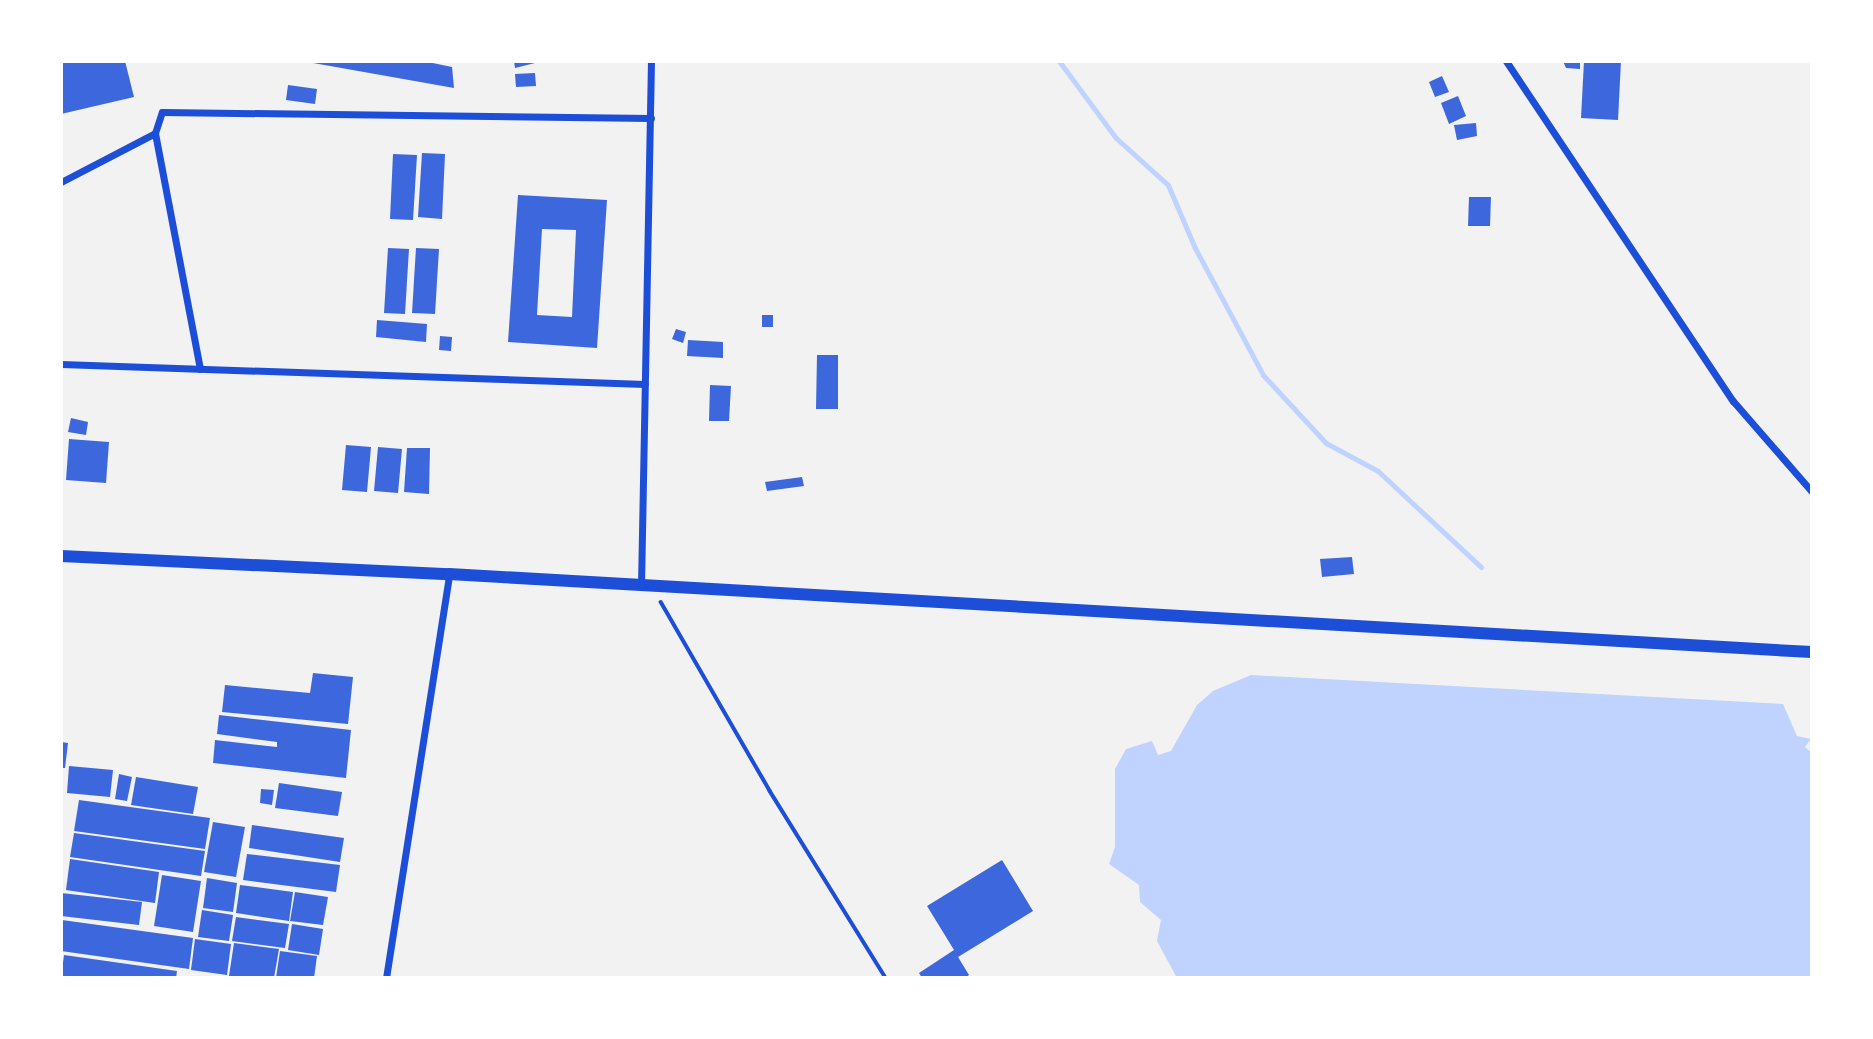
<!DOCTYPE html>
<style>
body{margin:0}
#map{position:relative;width:1873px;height:1039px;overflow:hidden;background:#f2f2f2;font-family:"Zilla Slab",serif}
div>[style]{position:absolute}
.water>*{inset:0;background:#bfd3fe}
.stream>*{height:5px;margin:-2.5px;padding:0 2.5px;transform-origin:2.5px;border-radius:2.5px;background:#bfd3fe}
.building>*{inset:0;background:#3d67dc}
.path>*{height:3.5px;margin:-1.75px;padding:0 1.75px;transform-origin:1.75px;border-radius:1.75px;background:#1d4ed8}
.minor>*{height:7px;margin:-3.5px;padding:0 3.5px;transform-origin:3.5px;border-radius:3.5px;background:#1d4ed8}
.secondary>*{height:12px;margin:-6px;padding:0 6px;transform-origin:6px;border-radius:6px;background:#1d4ed8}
span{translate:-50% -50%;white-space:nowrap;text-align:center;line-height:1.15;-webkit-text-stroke:7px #fff;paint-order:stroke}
.frame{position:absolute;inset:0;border:63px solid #fff;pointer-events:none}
</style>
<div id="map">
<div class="water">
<div style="clip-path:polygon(1251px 675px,1783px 704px,1797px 736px,1811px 739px,1805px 747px,1812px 753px,1812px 978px,1177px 978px,1157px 941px,1161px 920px,1140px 902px,1139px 885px,1109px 864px,1115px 847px,1115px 769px,1126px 749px,1152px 741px,1158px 755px,1171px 751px,1197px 705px,1213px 691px)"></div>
</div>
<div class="stream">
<div style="left:1059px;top:61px;width:96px;rotate:53.5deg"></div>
<div style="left:1116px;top:138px;width:70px;rotate:42.1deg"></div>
<div style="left:1168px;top:185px;width:69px;rotate:66.8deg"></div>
<div style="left:1195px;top:248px;width:144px;rotate:61.8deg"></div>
<div style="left:1263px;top:375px;width:93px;rotate:47.2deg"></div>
<div style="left:1326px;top:443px;width:59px;rotate:28.3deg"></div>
<div style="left:1378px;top:471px;width:141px;rotate:43deg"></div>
</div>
<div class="building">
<div style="clip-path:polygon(61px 61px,125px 61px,134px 97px,61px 114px)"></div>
<div style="clip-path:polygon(302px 61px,423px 61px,452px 67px,454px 88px)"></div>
<div style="clip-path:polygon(514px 61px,539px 61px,539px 62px,515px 68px)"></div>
<div style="clip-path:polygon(1563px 61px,1580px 61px,1580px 69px,1566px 68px)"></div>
<div style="clip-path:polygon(1584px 61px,1621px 61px,1618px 120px,1581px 118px)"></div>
<div style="clip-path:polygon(535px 73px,536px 86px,516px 87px,515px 74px)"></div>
<div style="clip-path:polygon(1442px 76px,1449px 92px,1435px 97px,1429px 82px)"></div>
<div style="clip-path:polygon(288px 85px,317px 89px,315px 104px,286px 100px)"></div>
<div style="clip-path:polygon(1458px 96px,1466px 116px,1449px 124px,1441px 103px)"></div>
<div style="clip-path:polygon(1476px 123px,1477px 136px,1457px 140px,1454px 125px)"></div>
<div style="clip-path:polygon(422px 153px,445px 154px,442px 219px,418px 217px)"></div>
<div style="clip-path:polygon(393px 154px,417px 155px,413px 220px,390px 219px)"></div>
<div style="clip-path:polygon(evenodd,518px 195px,607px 200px,597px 348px,508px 342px,518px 195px,542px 229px,576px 230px,572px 317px,537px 315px,542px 229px)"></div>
<div style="clip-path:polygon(1469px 197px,1491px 197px,1490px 226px,1468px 226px)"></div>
<div style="clip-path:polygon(388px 248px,409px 249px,405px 314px,384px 313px)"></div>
<div style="clip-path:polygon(416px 248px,439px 249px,435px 314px,412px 313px)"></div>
<div style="clip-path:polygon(762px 315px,773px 315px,773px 327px,762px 327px)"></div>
<div style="clip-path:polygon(377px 320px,427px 324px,426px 342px,376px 337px)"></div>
<div style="clip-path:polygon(676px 329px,686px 332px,683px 343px,672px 339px)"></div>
<div style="clip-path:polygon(440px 336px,452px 337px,451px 351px,439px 350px)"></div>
<div style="clip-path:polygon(688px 340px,723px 342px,723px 358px,687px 356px)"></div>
<div style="clip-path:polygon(817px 355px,838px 355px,838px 409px,816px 409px)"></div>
<div style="clip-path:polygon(710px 385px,731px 386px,729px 421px,709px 421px)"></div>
<div style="clip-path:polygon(71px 418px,88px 422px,86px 435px,68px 432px)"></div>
<div style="clip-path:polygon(69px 439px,109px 442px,106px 483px,66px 480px)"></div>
<div style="clip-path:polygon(346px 445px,371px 447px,367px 492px,342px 490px)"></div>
<div style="clip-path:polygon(378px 447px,402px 449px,398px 493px,374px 491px)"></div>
<div style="clip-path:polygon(407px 448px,430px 448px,429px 494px,404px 492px)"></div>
<div style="clip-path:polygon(802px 477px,804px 486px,767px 491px,765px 482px)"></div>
<div style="clip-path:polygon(1352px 557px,1354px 574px,1322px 577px,1320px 559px)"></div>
<div style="clip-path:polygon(313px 673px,353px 677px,348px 724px,222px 712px,225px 685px,310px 693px)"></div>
<div style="clip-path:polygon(219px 715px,351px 730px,346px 778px,213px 763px,215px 740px,277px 747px,277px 742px,217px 734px)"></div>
<div style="clip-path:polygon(61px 742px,68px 743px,65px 768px,61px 768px)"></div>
<div style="clip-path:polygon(69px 766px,113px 770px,110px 797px,67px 793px)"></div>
<div style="clip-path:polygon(119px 774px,132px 777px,127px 801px,115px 799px)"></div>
<div style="clip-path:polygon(136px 777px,198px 787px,193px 814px,131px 805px)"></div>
<div style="clip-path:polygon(279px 783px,342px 792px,338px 816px,275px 808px)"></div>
<div style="clip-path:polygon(261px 789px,274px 790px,272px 805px,260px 803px)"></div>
<div style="clip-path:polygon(79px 800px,210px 818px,205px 849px,74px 831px)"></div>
<div style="clip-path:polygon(213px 822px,245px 827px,236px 877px,204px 872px)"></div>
<div style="clip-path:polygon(252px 825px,344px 838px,340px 862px,249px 848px)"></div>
<div style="clip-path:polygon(74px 833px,205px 851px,201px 876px,70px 857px)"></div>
<div style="clip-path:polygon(247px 854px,340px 865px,336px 892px,243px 880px)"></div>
<div style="clip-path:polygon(70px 859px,159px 872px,155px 903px,66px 890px)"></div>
<div style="clip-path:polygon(1002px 860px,1033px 911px,958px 957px,969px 975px,965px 978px,922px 978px,919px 973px,954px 950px,927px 906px)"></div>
<div style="clip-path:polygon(162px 875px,201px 881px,193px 932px,154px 926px)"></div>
<div style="clip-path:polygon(207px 878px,237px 883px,233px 912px,203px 908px)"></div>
<div style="clip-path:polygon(240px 885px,293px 892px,289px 921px,236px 913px)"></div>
<div style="clip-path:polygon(295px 892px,328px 897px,323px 925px,290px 921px)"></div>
<div style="clip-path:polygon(61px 893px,142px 902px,139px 925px,61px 916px)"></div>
<div style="clip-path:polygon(202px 910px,233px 915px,229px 941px,198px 937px)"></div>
<div style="clip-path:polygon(236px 917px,289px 924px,285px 948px,232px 941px)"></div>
<div style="clip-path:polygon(62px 920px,193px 938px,189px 969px,61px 951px)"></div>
<div style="clip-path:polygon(292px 924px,323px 929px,319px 955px,288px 950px)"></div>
<div style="clip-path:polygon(195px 939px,231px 944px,227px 975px,191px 970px)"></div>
<div style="clip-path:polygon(234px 943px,279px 949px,274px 978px,229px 976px)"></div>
<div style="clip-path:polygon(280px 951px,317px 956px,314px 978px,276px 978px)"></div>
<div style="clip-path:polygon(64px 955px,177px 971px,176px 978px,61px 978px)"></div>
</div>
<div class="path">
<div style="left:661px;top:602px;width:218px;rotate:60deg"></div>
<div style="left:770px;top:791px;width:220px;rotate:58.2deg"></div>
</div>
<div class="minor">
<div style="left:1506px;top:61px;width:409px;rotate:56.3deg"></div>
<div style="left:1733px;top:401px;width:121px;rotate:49deg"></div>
<div style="left:61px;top:182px;width:106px;rotate:-27.5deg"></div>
<div style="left:61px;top:364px;width:584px;rotate:1.96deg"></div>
<div style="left:200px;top:369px;width:240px;rotate:-100.8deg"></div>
<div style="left:155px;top:133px;width:22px;rotate:-72deg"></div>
<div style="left:162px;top:112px;width:489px;rotate:0.7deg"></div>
<div style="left:641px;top:586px;width:525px;rotate:-88.91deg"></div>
<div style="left:386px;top:978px;width:409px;rotate:-81.1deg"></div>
</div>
<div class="secondary">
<div style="left:61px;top:556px;width:388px;rotate:2.7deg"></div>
<div style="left:449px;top:574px;width:1365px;rotate:3.28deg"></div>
</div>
<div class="frame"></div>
</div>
